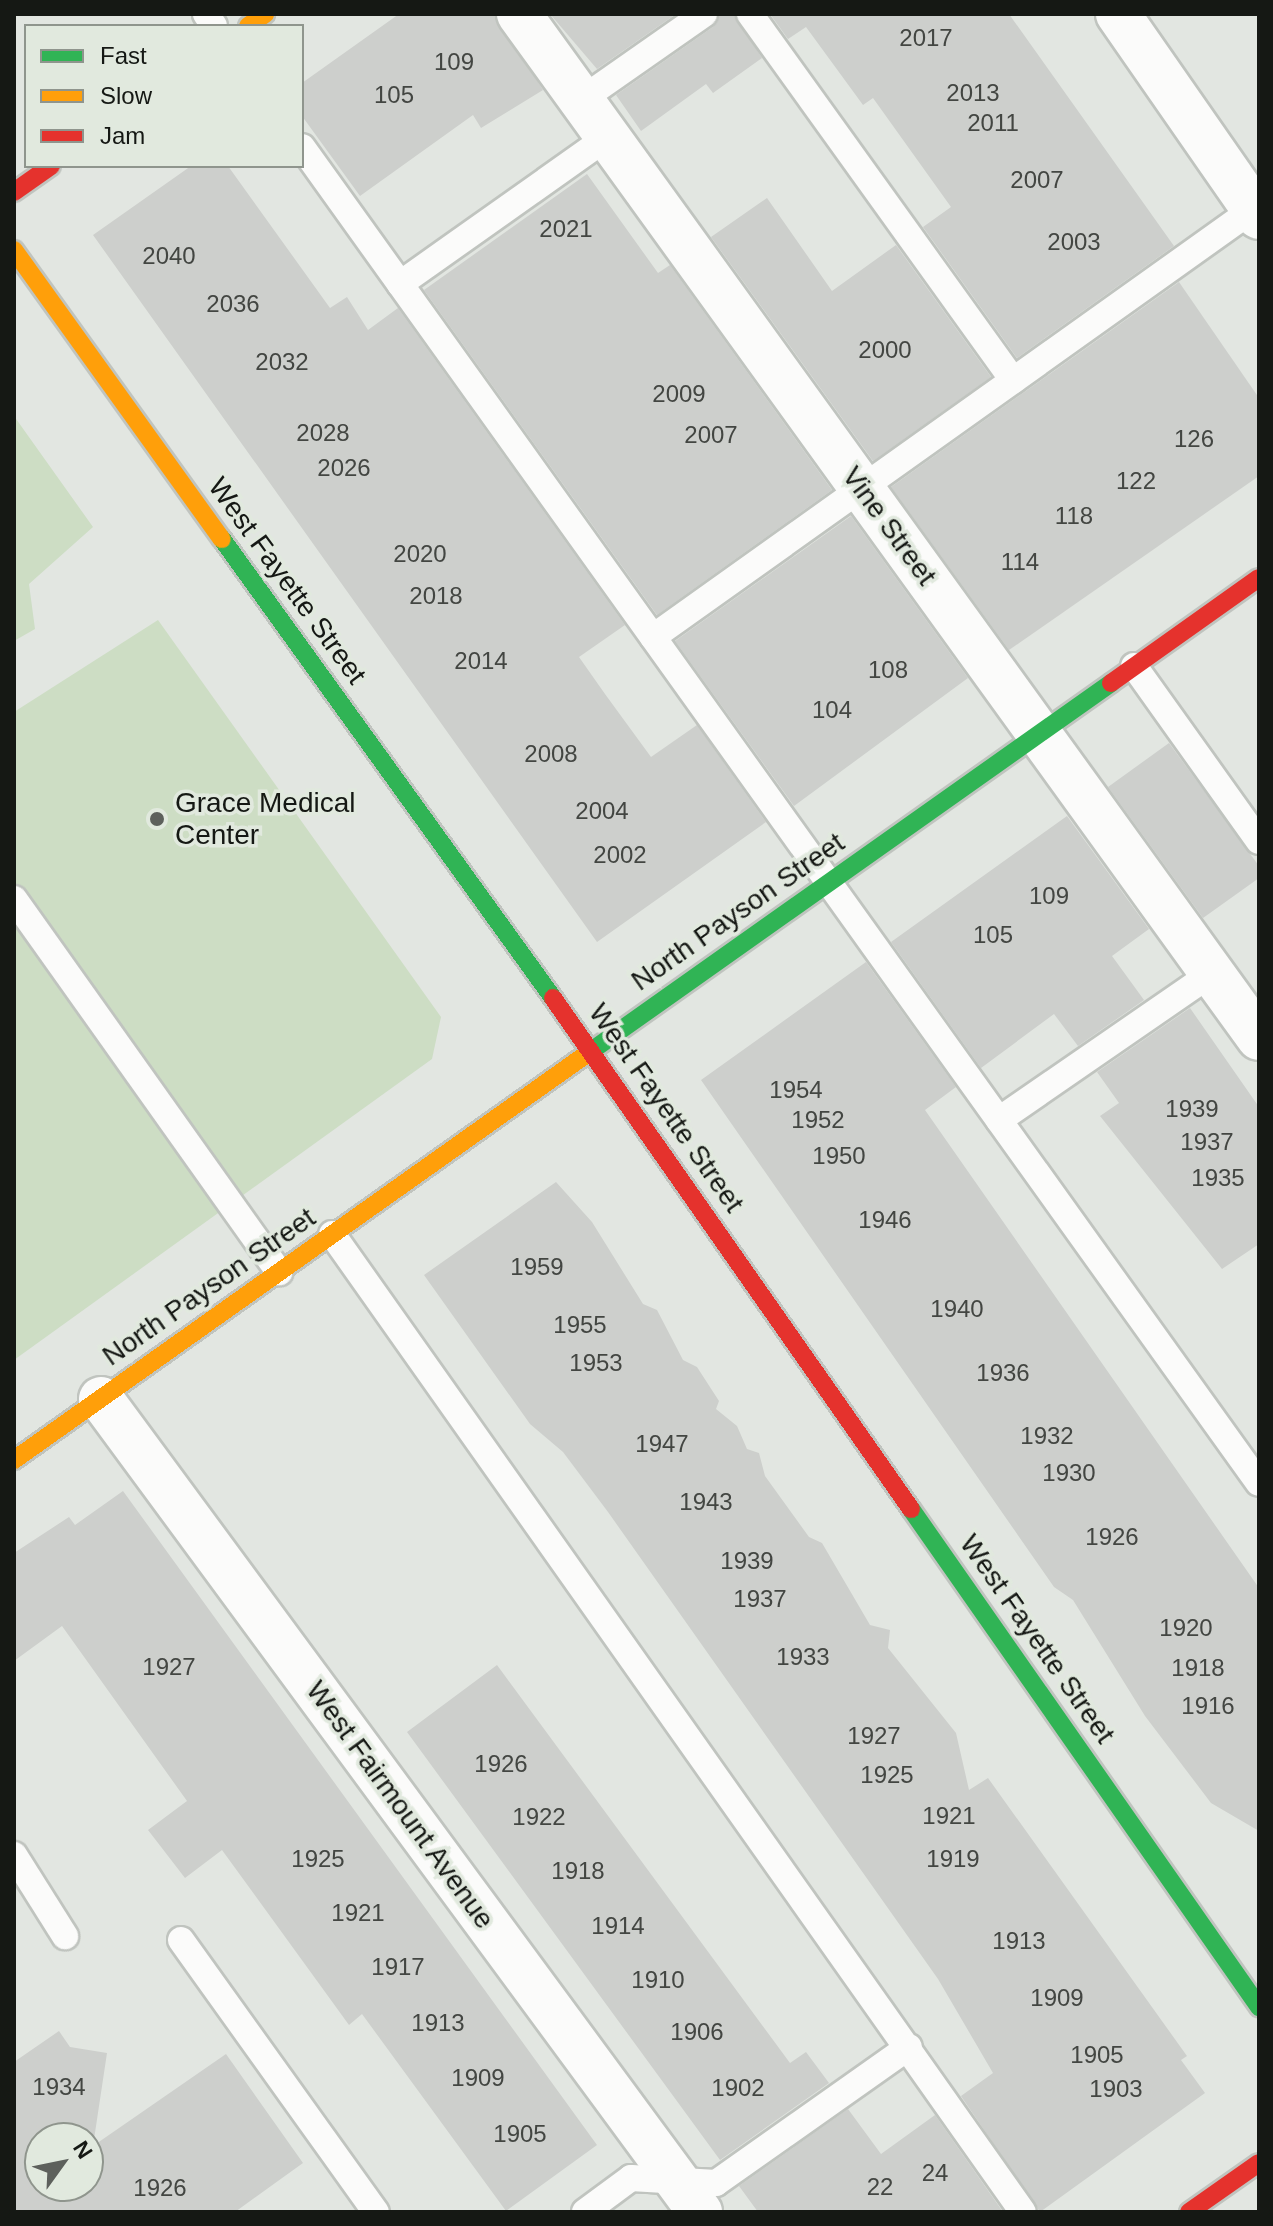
<!DOCTYPE html>
<style>
body{margin:0}
#map{position:relative;width:1273px;height:2226px;overflow:hidden;background:#e2e6e1;font-family:Arial,sans-serif}
div>[style]{position:absolute}
.green>*{inset:0;background:#cdddc4}
.building>*{inset:0;background:#cdcfcc}
.roads{filter:drop-shadow(2px 0 #c0c4bf) drop-shadow(-2px 0 #c0c4bf) drop-shadow(0 2px #c0c4bf) drop-shadow(0 -2px #c0c4bf)}
.lane>*{height:26px;margin:-13px;padding:0 13px;transform-origin:13px;border-radius:13px;background:#fbfbfa}
.street>*{height:44px;margin:-22px;padding:0 22px;transform-origin:22px;border-radius:22px;background:#fbfbfa}
.fast>*{height:18px;margin:-9px;padding:0 9px;transform-origin:9px;border-radius:9px;background:#30b455}
.slow>*{height:18px;margin:-9px;padding:0 9px;transform-origin:9px;border-radius:9px;background:#ff9f0a}
.jam>*{height:18px;margin:-9px;padding:0 9px;transform-origin:9px;border-radius:9px;background:#e5322d}
.dots>*{width:22px;height:22px;translate:-50% -50%;box-sizing:border-box;border:4px solid #e1e9de;border-radius:50%}
span{translate:-50% -50%;white-space:nowrap;text-align:center;line-height:1.15;-webkit-text-stroke:7px #e1e9de;paint-order:stroke}
.number-label{font-size:24px;color:#434642}
.number-label span{-webkit-text-stroke-width:0}
.street-label{font-size:28px;color:#151814}
.poi-label{font-size:28px;color:#151814}
.left{translate:0 -50%;text-align:left}
.frame{position:absolute;inset:0;border:16px solid #151814;pointer-events:none}
.legend{position:absolute;left:24px;top:24px;width:280px;height:144px;box-sizing:border-box;background:#e1e9de;border:2px solid #8f958d;margin:0;padding:10px 14px;list-style:none;font-size:24px;color:#151814}
.legend li{display:flex;align-items:center;gap:16px;height:40px}
.legend b{width:40px;border:2px solid #8f958d}
.north{position:absolute;left:24px;top:2122px;width:80px;height:80px;box-sizing:border-box;background:#e1e9de;border:2px solid #8f958d;border-radius:50%;rotate:57deg;font-size:22px;font-weight:700;line-height:32px;text-align:center;color:#151814}
.north::after{content:'';display:block;margin:auto;width:28px;height:36px;background:#5d605c;clip-path:polygon(50% 0,100% 100%,50% 72%,0 100%)}
</style>
<div id="map">
<div class="green">
<div style="clip-path:polygon(14px 416px,93px 527px,29px 584px,35px 629px,14px 641px)"></div>
<div style="clip-path:polygon(158px 620px,441px 1017px,432px 1059px,14px 1360px,14px 712px)"></div>
</div>
<div class="building">
<div style="clip-path:polygon(399px 14px,494px 14px,543px 90px,481px 128px,473px 115px,360px 196px,302px 116px,302px 83px)"></div>
<div style="clip-path:polygon(550px 14px,676px 14px,597px 69px)"></div>
<div style="clip-path:polygon(720px 14px,734px 14px,762px 58px,713px 93px,706px 84px,641px 131px,616px 95px,713px 27px)"></div>
<div style="clip-path:polygon(770px 14px,1009px 14px,1174px 246px,1017px 358px,923px 227px,951px 207px,873px 98px,863px 105px,806px 27px,788px 39px)"></div>
<div style="clip-path:polygon(191px 166px,228px 166px,330px 308px,347px 297px,368px 330px,398px 308px,625px 625px,579px 657px,605px 694px,651px 757px,697px 725px,766px 822px,597px 942px,93px 235px)"></div>
<div style="clip-path:polygon(587px 174px,658px 273px,670px 265px,832px 490px,657px 615px,424px 290px)"></div>
<div style="clip-path:polygon(767px 198px,832px 291px,896px 245px,991px 377px,873px 461px,711px 237px)"></div>
<div style="clip-path:polygon(1179px 282px,1259px 398px,1259px 476px,1009px 650px,891px 487px)"></div>
<div style="clip-path:polygon(851px 516px,968px 678px,794px 806px,675px 641px)"></div>
<div style="clip-path:polygon(1169px 743px,1259px 866px,1259px 878px,1203px 918px,1108px 787px)"></div>
<div style="clip-path:polygon(1067px 816px,1149px 929px,1112px 956px,1144px 1000px,1078px 1046px,1054px 1014px,981px 1068px,891px 942px)"></div>
<div style="clip-path:polygon(866px 962px,956px 1087px,925px 1110px,1259px 1588px,1259px 1831px,1211px 1803px,1145px 1716px,1073px 1600px,1054px 1587px,701px 1080px)"></div>
<div style="clip-path:polygon(1190px 1008px,1259px 1107px,1259px 1244px,1222px 1269px,1100px 1116px,1119px 1103px,1097px 1072px)"></div>
<div style="clip-path:polygon(556px 1182px,592px 1222px,643px 1304px,657px 1310px,683px 1360px,697px 1367px,719px 1401px,716px 1409px,737px 1426px,747px 1449px,759px 1453px,765px 1476px,809px 1537px,822px 1543px,870px 1625px,890px 1630px,888px 1648px,956px 1733px,969px 1790px,988px 1778px,1187px 2056px,1181px 2060px,1205px 2093px,1040px 2212px,961px 2096px,993px 2073px,938px 1979px,608px 1512px,563px 1452px,530px 1424px,424px 1275px)"></div>
<div style="clip-path:polygon(123px 1491px,597px 2145px,506px 2211px,362px 2014px,349px 2025px,222px 1850px,185px 1878px,148px 1830px,187px 1801px,62px 1626px,14px 1661px,14px 1553px,69px 1517px,75px 1525px)"></div>
<div style="clip-path:polygon(497px 1665px,790px 2063px,806px 2052px,829px 2083px,720px 2160px,407px 1732px)"></div>
<div style="clip-path:polygon(evenodd,59px 2031px,70px 2047px,107px 2053px,93px 2146px,226px 2054px,303px 2163px,235px 2212px,14px 2212px,14px 2062px,59px 2031px,40px 2138px,88px 2138px,88px 2186px,40px 2186px,40px 2138px)"></div>
<div style="clip-path:polygon(848px 2109px,881px 2154px,935px 2115px,1003px 2212px,758px 2212px,739px 2186px)"></div>
</div>
<div class="roads">
<div class="lane">
<div style="left:206px;top:14px;width:14px;rotate:56deg"></div>
<div style="left:750px;top:14px;width:451px;rotate:54.3deg"></div>
<div style="left:581px;top:100px;width:150px;rotate:-35deg"></div>
<div style="left:302px;top:147px;width:1643px;rotate:54.39deg"></div>
<div style="left:400px;top:284px;width:255px;rotate:-35.3deg"></div>
<div style="left:653px;top:637px;width:744px;rotate:-35.48deg"></div>
<div style="left:1134px;top:666px;width:215px;rotate:54.5deg"></div>
<div style="left:14px;top:899px;width:458px;rotate:54.6deg"></div>
<div style="left:999px;top:1120px;width:259px;rotate:-34.6deg"></div>
<div style="left:332px;top:1234px;width:1197px;rotate:54.76deg"></div>
<div style="left:14px;top:1855px;width:96px;rotate:57.8deg"></div>
<div style="left:181px;top:1940px;width:335px;rotate:54.4deg"></div>
<div style="left:585px;top:2212px;width:57px;rotate:-36.5deg"></div>
<div style="left:631px;top:2178px;width:85px;rotate:3.4deg"></div>
<div style="left:716px;top:2183px;width:236px;rotate:-35.2deg"></div>
</div>
<div class="street">
<div style="left:519px;top:14px;width:1263px;rotate:54.15deg"></div>
<div style="left:1118px;top:14px;width:247px;rotate:55.2deg"></div>
<div style="left:101px;top:1399px;width:1010px;rotate:53.62deg"></div>
</div>
<div class="fast">
<div style="left:222px;top:539px;width:566px;rotate:54.2deg"></div>
<div style="left:584px;top:1056px;width:646px;rotate:-35.29deg"></div>
<div style="left:911px;top:1509px;width:608px;rotate:55.05deg"></div>
</div>
<div class="slow">
<div style="left:248px;top:26px;width:21px;rotate:-35deg"></div>
<div style="left:14px;top:250px;width:356px;rotate:54.3deg"></div>
<div style="left:14px;top:1460px;width:699px;rotate:-35.33deg"></div>
</div>
<div class="jam">
<div style="left:14px;top:192px;width:45px;rotate:-35.1deg"></div>
<div style="left:1111px;top:683px;width:181px;rotate:-35.4deg"></div>
<div style="left:553px;top:998px;width:624px;rotate:54.99deg"></div>
<div style="left:1189px;top:2212px;width:85px;rotate:-35deg"></div>
</div>
</div>
<div class="dots">
<div style="left:157px;top:819px;background:#5d605c"></div>
</div>
<div class="number-label">
<span style="left:926px;top:38px">2017</span>
<span style="left:454px;top:62px">109</span>
<span style="left:973px;top:93px">2013</span>
<span style="left:394px;top:95px">105</span>
<span style="left:993px;top:123px">2011</span>
<span style="left:1037px;top:180px">2007</span>
<span style="left:566px;top:229px">2021</span>
<span style="left:1074px;top:242px">2003</span>
<span style="left:169px;top:256px">2040</span>
<span style="left:233px;top:304px">2036</span>
<span style="left:885px;top:350px">2000</span>
<span style="left:282px;top:362px">2032</span>
<span style="left:679px;top:394px">2009</span>
<span style="left:323px;top:433px">2028</span>
<span style="left:711px;top:435px">2007</span>
<span style="left:1194px;top:439px">126</span>
<span style="left:344px;top:468px">2026</span>
<span style="left:1136px;top:481px">122</span>
<span style="left:1074px;top:516px">118</span>
<span style="left:420px;top:554px">2020</span>
<span style="left:1020px;top:562px">114</span>
<span style="left:436px;top:596px">2018</span>
<span style="left:481px;top:661px">2014</span>
<span style="left:888px;top:670px">108</span>
<span style="left:832px;top:710px">104</span>
<span style="left:551px;top:754px">2008</span>
<span style="left:602px;top:811px">2004</span>
<span style="left:620px;top:855px">2002</span>
<span style="left:1049px;top:896px">109</span>
<span style="left:993px;top:935px">105</span>
<span style="left:796px;top:1090px">1954</span>
<span style="left:1192px;top:1109px">1939</span>
<span style="left:818px;top:1120px">1952</span>
<span style="left:1207px;top:1142px">1937</span>
<span style="left:839px;top:1156px">1950</span>
<span style="left:1218px;top:1178px">1935</span>
<span style="left:885px;top:1220px">1946</span>
<span style="left:537px;top:1267px">1959</span>
<span style="left:957px;top:1309px">1940</span>
<span style="left:580px;top:1325px">1955</span>
<span style="left:596px;top:1363px">1953</span>
<span style="left:1003px;top:1373px">1936</span>
<span style="left:1047px;top:1436px">1932</span>
<span style="left:662px;top:1444px">1947</span>
<span style="left:1069px;top:1473px">1930</span>
<span style="left:706px;top:1502px">1943</span>
<span style="left:1112px;top:1537px">1926</span>
<span style="left:747px;top:1561px">1939</span>
<span style="left:760px;top:1599px">1937</span>
<span style="left:1186px;top:1628px">1920</span>
<span style="left:803px;top:1657px">1933</span>
<span style="left:169px;top:1667px">1927</span>
<span style="left:1198px;top:1668px">1918</span>
<span style="left:1208px;top:1706px">1916</span>
<span style="left:874px;top:1736px">1927</span>
<span style="left:501px;top:1764px">1926</span>
<span style="left:887px;top:1775px">1925</span>
<span style="left:949px;top:1816px">1921</span>
<span style="left:539px;top:1817px">1922</span>
<span style="left:318px;top:1859px">1925</span>
<span style="left:953px;top:1859px">1919</span>
<span style="left:578px;top:1871px">1918</span>
<span style="left:358px;top:1913px">1921</span>
<span style="left:618px;top:1926px">1914</span>
<span style="left:1019px;top:1941px">1913</span>
<span style="left:398px;top:1967px">1917</span>
<span style="left:658px;top:1980px">1910</span>
<span style="left:1057px;top:1998px">1909</span>
<span style="left:438px;top:2023px">1913</span>
<span style="left:697px;top:2032px">1906</span>
<span style="left:1097px;top:2055px">1905</span>
<span style="left:478px;top:2078px">1909</span>
<span style="left:59px;top:2087px">1934</span>
<span style="left:738px;top:2088px">1902</span>
<span style="left:1116px;top:2089px">1903</span>
<span style="left:520px;top:2134px">1905</span>
<span style="left:935px;top:2173px">24</span>
<span style="left:880px;top:2187px">22</span>
<span style="left:160px;top:2188px">1926</span>
</div>
<div class="street-label">
<span style="left:889px;top:526px;rotate:54deg">Vine Street</span>
<span style="left:287px;top:581px;rotate:54deg">West Fayette Street</span>
<span style="left:738px;top:912px;rotate:-35deg">North Payson Street</span>
<span style="left:666px;top:1108px;rotate:55deg">West Fayette Street</span>
<span style="left:209px;top:1287px;rotate:-35deg">North Payson Street</span>
<span style="left:1037px;top:1639px;rotate:55deg">West Fayette Street</span>
<span style="left:400px;top:1805px;rotate:54deg">West Fairmount Avenue</span>
</div>
<div class="poi-label">
<span class="left" style="left:175px;top:819px">Grace Medical<br>Center</span>
</div>
<div class="frame"></div>
<ul class="legend">
<li><b style="height:10px;background:#30b455"></b>Fast</li>
<li><b style="height:10px;background:#ff9f0a"></b>Slow</li>
<li><b style="height:10px;background:#e5322d"></b>Jam</li>
</ul>
<div class="north">N</div>
</div>
